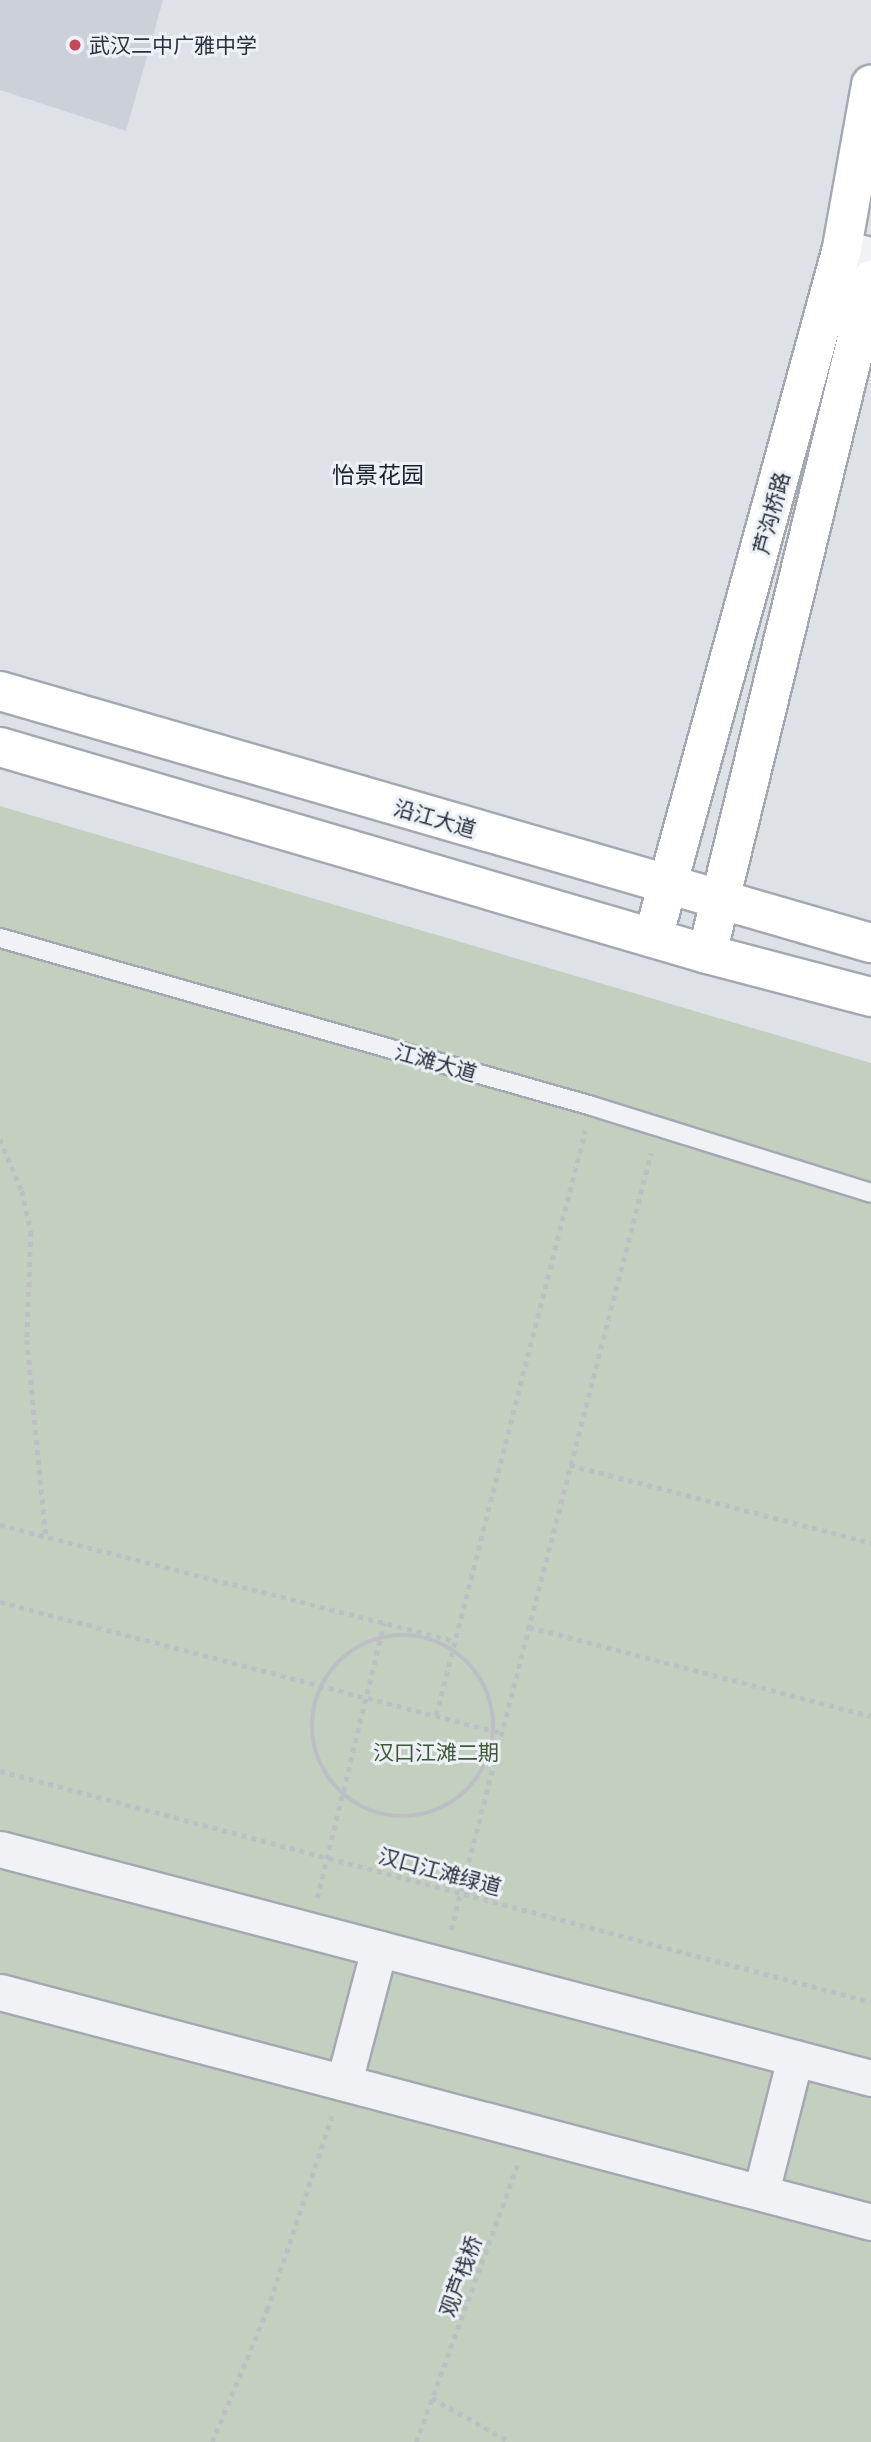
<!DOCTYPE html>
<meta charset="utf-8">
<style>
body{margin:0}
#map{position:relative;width:871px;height:2442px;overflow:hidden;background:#dee2e7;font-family:Commissioner,"Noto Sans SC",sans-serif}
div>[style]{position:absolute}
.built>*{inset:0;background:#ccd1d9}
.green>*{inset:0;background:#c4d0bf}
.path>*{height:4.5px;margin-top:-2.25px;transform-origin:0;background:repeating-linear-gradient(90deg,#bcc0c5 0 5px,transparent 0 10px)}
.path>.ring{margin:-2.25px;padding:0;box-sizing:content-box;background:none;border:4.5px solid #bcc0c5;border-radius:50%}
.roads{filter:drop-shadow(2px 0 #a4a9b1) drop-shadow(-2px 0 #a4a9b1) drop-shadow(0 2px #a4a9b1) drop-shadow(0 -2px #a4a9b1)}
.lane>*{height:18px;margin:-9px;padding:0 9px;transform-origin:9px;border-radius:9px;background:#f0f2f5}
.street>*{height:35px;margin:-17.5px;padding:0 17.5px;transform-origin:17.5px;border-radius:17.5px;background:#f0f2f5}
.secondary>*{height:38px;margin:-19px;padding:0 19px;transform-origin:19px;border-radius:19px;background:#fff}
.primary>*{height:38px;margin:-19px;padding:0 19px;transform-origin:19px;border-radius:19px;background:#fff}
.dots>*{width:19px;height:19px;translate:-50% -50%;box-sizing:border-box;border:4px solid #edf0f5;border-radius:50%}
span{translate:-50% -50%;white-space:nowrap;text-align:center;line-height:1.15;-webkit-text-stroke:6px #edf0f5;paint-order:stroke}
.poi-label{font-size:21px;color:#28303d}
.left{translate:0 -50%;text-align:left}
.street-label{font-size:21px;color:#28303d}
.park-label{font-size:21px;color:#3d5836}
.neighbourhood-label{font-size:23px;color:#1a212e}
</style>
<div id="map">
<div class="built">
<div style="clip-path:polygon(0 0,163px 0,126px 131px,0 90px)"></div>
</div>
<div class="green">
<div style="clip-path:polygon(0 806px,871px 1063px,871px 2442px,0 2442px)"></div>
</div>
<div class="path">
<div style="left:0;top:1139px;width:56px;rotate:67.1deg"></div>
<div style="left:22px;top:1191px;width:42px;rotate:77.6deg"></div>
<div style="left:31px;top:1232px;width:108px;rotate:92.1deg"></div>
<div style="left:27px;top:1340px;width:198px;rotate:84.5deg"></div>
<div style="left:570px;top:1465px;width:311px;rotate:14.5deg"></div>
<div style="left:0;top:1525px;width:470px;rotate:14.3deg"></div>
<div style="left:0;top:1602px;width:519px;rotate:14.63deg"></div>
<div style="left:529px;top:1627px;width:353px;rotate:14.6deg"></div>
<div class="ring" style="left:312px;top:1635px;width:177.5px;height:177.5px"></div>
<div style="left:436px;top:1715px;width:603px;rotate:-75.69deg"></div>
<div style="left:0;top:1771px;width:901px;rotate:14.85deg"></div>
<div style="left:317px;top:1898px;width:283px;rotate:-76.3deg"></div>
<div style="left:451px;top:1930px;width:802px;rotate:-75.57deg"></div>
<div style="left:432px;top:2398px;width:90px;rotate:29.4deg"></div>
<div style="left:212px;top:2442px;width:143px;rotate:-67.4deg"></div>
<div style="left:267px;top:2310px;width:205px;rotate:-71.5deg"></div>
<div style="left:416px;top:2442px;width:297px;rotate:-69.9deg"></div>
</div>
<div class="roads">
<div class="lane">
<div style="left:0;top:938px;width:615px;rotate:15.84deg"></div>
<div style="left:592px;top:1106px;width:292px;rotate:17.3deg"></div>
</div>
<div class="street">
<div style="left:842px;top:248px;width:30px;rotate:14deg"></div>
<div style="left:0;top:1849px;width:901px;rotate:14.73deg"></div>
<div style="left:0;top:1992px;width:901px;rotate:14.79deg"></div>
<div style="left:344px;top:2082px;width:138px;rotate:-75.3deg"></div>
<div style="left:761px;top:2192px;width:138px;rotate:-75.8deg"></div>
</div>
<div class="secondary">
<div style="left:653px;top:938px;width:715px;rotate:-74.68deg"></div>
<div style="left:842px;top:248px;width:166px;rotate:-79.9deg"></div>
<div style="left:707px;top:954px;width:694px;rotate:-76.32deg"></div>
</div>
<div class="primary">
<div style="left:0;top:691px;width:907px;rotate:16.14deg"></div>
<div style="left:0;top:747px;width:737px;rotate:16.32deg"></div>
<div style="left:707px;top:954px;width:170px;rotate:14.7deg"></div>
</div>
</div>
<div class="dots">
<div style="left:75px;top:45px;background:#c8475d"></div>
</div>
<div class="poi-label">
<span class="left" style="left:89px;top:45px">武汉二中广雅中学</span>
</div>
<div class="street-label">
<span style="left:771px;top:513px;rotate:-75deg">芦沟桥路</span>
<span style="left:435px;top:818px;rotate:16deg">沿江大道</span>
<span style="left:436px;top:1062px;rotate:16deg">江滩大道</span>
<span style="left:440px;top:1871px;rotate:15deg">汉口江滩绿道</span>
<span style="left:460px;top:2276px;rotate:-70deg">观芦栈桥</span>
</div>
<div class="park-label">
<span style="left:436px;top:1752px">汉口江滩二期</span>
</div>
<div class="neighbourhood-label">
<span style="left:378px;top:474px">怡景花园</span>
</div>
</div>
